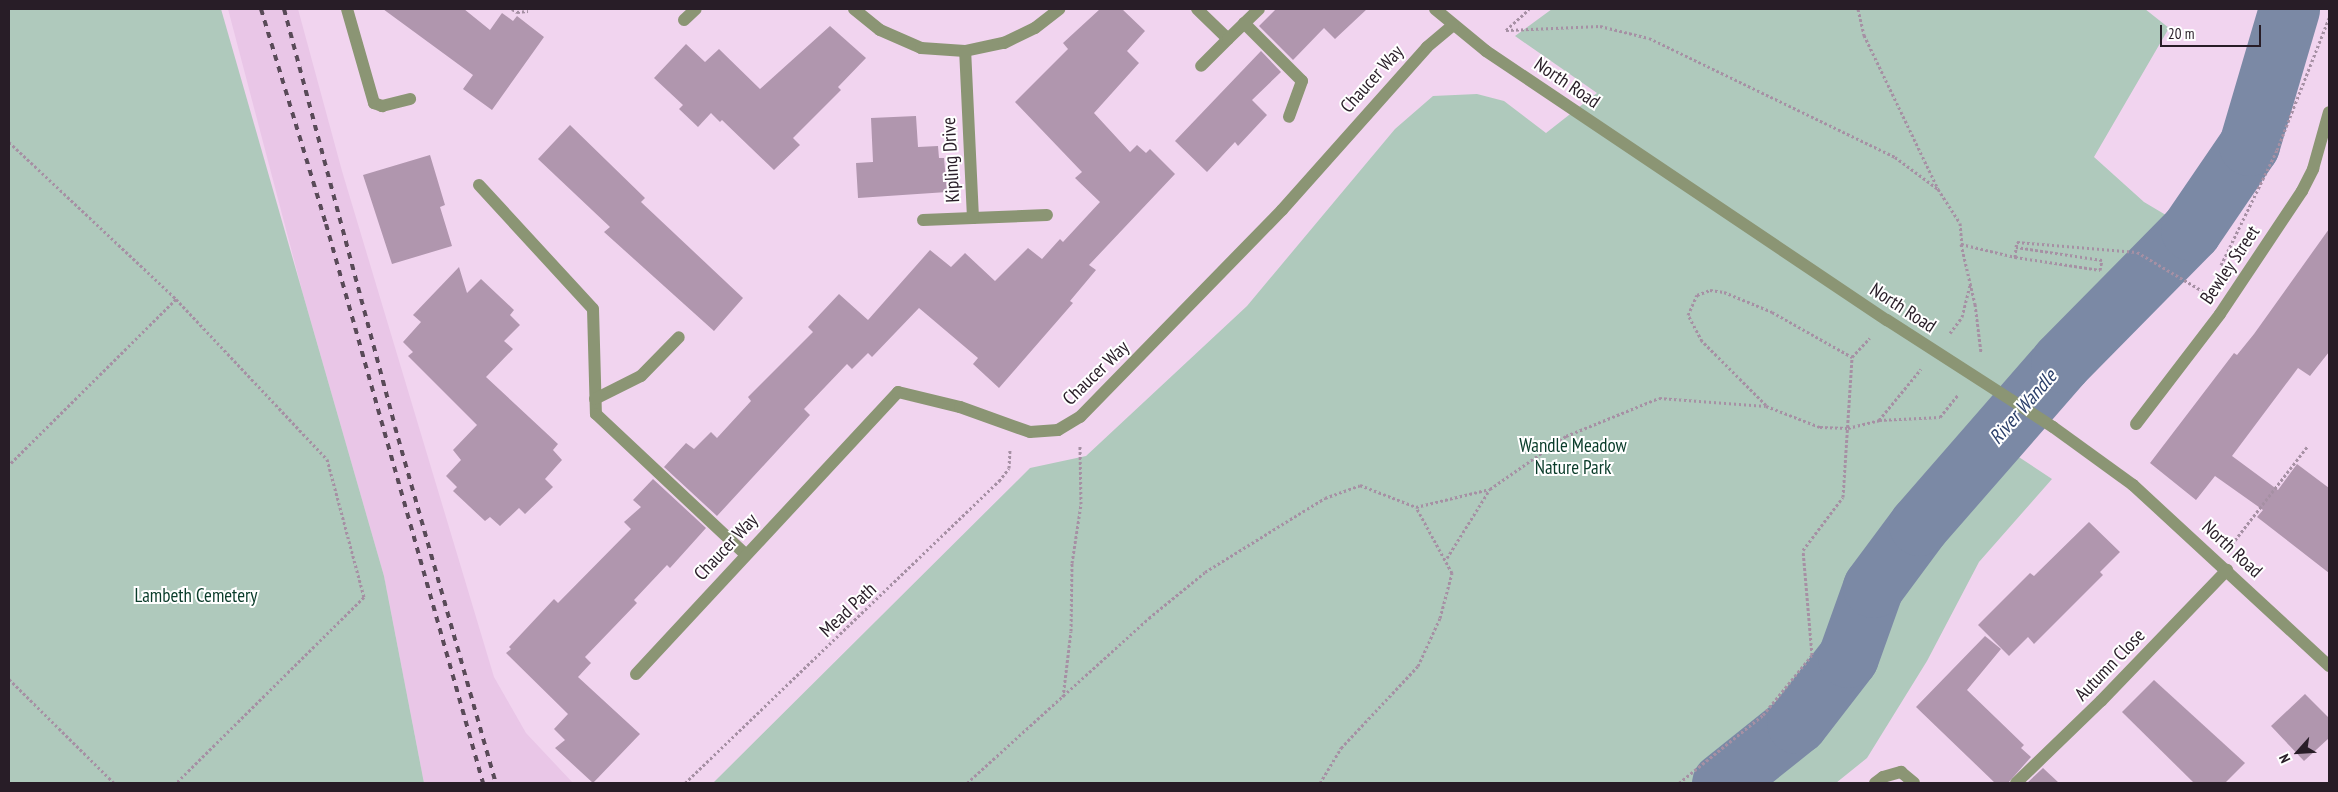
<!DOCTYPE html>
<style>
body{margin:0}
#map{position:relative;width:2338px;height:792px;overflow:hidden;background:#f1d4ef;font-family:"PT Sans Narrow",sans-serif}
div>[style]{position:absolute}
.built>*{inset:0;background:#e9c6e7}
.green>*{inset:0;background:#afc9bc}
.river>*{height:61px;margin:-30.5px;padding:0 30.5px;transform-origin:30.5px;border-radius:30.5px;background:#7b89a5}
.building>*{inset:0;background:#b096ae}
.path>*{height:3px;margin-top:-1.5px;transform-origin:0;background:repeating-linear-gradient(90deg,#a690a4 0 2.5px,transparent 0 5px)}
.minor>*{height:12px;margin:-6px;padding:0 6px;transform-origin:6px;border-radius:6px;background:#8b9574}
.rail>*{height:4px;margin-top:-2px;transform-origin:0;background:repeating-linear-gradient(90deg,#594a58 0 6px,transparent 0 12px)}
span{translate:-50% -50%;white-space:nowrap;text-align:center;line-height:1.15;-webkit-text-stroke:4px #fff;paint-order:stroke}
.street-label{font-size:19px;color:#281d27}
.park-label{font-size:19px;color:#0a3c2a}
.water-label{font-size:20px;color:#2d416b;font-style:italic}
.frame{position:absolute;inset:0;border:10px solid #281d27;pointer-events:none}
.north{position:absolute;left:2273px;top:727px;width:50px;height:50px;-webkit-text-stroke:4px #fff;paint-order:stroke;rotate:244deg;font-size:14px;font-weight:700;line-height:20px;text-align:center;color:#281d27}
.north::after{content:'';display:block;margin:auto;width:18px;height:22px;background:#281d27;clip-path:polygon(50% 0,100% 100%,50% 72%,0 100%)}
.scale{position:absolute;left:2160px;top:25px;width:101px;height:22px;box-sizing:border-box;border:2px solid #281d27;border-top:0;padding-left:6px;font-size:15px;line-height:18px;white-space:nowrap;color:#281d27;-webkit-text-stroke:4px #fff;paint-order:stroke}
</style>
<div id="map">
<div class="built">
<div style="clip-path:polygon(228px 9px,298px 9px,342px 171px,494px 677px,526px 733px,573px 783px,424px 783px,384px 576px,303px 294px)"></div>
</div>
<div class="green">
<div style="clip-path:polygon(9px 9px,221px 9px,384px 576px,424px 783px,9px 783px)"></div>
<div style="clip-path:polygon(1552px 9px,2145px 9px,2169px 28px,2094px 157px,2144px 202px,2191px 230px,2061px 362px,1993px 440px,2052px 479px,1979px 562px,1927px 661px,1867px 758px,1836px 783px,713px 783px,1030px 468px,1086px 456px,1247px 306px,1395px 129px,1433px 96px,1477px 94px,1504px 101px,1546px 133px,1597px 93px,1515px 36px)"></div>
</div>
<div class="river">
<div style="left:1722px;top:783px;width:96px;rotate:-38.7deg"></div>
<div style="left:1797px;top:723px;width:83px;rotate:-52.3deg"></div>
<div style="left:1848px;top:657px;width:74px;rotate:-70.3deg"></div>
<div style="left:1873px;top:587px;width:77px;rotate:-53.4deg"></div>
<div style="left:1919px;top:525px;width:216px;rotate:-48.9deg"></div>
<div style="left:2061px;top:362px;width:185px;rotate:-45.4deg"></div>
<div style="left:2191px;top:230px;width:103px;rotate:-55.7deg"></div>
<div style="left:2249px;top:145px;width:142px;rotate:-73.6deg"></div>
</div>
<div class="building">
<div style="clip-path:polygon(383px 9px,464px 9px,490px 30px,502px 13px,513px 21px,517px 16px,544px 37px,492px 110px,463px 89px,473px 75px)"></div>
<div style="clip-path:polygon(1100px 9px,1122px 9px,1145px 31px,1127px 51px,1139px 63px,1094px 113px,1130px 152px,1137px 145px,1146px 153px,1150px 149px,1175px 174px,1089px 265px,1096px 270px,1070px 301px,1073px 303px,999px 388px,973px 364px,978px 358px,919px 308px,872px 357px,868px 353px,852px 369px,847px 364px,804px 409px,810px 415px,717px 516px,664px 467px,686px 443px,694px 449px,711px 432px,717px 438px,751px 401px,748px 397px,813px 332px,808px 327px,839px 294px,868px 320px,930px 250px,951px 267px,965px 253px,995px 281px,1028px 248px,1042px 259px,1060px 239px,1063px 242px,1100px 202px,1075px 178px,1082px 172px,1015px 102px,1068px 49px,1063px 43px)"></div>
<div style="clip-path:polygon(1276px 9px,1367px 9px,1335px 39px,1324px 28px,1293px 60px,1259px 26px)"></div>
<div style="clip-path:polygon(830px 26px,866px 58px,838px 87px,841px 90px,793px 138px,800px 145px,774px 170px,722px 120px,720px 122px,711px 113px,698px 127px,679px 109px,683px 105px,654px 78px,686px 44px,705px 62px,719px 49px,760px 89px)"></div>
<div style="clip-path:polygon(1261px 51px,1281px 72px,1252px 100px,1267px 115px,1238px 146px,1235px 142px,1207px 172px,1175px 141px)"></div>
<div style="clip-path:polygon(916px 116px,918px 147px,938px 146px,939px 158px,944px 158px,947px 192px,858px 198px,856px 163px,873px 162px,871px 118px)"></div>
<div style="clip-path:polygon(570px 125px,645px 198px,641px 202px,743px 298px,714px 331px,604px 232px,610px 227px,538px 159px)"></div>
<div style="clip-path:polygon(430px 155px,445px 205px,440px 207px,452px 246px,392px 264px,363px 175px)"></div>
<div style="clip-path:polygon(2329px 229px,2329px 352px,2310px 376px,2298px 368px,2232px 456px,2278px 490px,2297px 464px,2329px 488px,2329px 573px,2257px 517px,2263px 510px,2215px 476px,2196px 500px,2150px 463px,2234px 353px,2237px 355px,2254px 334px)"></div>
<div style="clip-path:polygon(459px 267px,467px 293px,481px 279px,514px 310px,510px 315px,520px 325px,504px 341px,513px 349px,486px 377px,558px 444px,553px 450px,562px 460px,545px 479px,553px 487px,525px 514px,519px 508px,500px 526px,490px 517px,485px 521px,453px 491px,457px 487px,446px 476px,461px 460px,453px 450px,477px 425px,408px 356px,413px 352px,403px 342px,421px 322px,413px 315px)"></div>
<div style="clip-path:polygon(653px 479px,706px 528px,670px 568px,667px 565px,634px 600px,637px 603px,585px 657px,591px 663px,578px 677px,640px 734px,593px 783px,555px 748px,565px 740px,554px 729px,568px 714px,506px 653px,511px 649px,509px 647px,554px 599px,558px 603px,631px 529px,624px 522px,641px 507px,633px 500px)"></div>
<div style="clip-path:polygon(2089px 522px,2120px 552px,2100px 572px,2103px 575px,2034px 644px,2028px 637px,2009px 656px,1978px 625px,2030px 573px,2034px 576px)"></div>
<div style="clip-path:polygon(1985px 636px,2001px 649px,1967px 690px,2024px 745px,2021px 748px,2031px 757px,2008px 783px,1995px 783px,1916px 707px)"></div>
<div style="clip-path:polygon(2154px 680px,2245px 763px,2225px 783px,2194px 783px,2122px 712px)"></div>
<div style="clip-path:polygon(2305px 694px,2329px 718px,2329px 738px,2304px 761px,2271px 726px)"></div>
<div style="clip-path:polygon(2043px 768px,2059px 783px,2027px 783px)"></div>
</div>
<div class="path">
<div style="left:512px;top:9px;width:6px;rotate:31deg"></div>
<div style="left:517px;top:12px;width:11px;rotate:-5deg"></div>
<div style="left:1858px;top:9px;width:27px;rotate:77deg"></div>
<div style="left:1864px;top:35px;width:171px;rotate:64.3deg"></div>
<div style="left:1938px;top:189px;width:40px;rotate:57.1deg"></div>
<div style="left:1960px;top:223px;width:23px;rotate:85deg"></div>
<div style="left:1506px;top:30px;width:94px;rotate:-2.4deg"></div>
<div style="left:1600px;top:26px;width:50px;rotate:13.8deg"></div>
<div style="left:1649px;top:38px;width:273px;rotate:25.8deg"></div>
<div style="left:1895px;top:157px;width:54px;rotate:36.7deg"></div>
<div style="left:1506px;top:30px;width:31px;rotate:-42deg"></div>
<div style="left:9px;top:142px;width:229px;rotate:43.2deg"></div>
<div style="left:176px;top:299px;width:235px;rotate:135.2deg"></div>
<div style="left:1961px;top:244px;width:62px;rotate:76.9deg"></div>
<div style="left:1975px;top:304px;width:48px;rotate:82.9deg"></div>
<div style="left:1961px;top:244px;width:56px;rotate:13.5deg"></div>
<div style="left:2015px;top:257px;width:86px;rotate:8.7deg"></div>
<div style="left:2100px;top:270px;width:10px;rotate:-79deg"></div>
<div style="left:2102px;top:260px;width:87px;rotate:-171.4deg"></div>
<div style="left:2016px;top:247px;width:5px;rotate:-79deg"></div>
<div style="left:2017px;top:242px;width:120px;rotate:4.8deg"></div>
<div style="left:2137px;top:252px;width:80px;rotate:30.7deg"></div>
<div style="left:2015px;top:257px;width:10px;rotate:-84deg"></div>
<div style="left:2221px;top:265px;width:128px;rotate:-64deg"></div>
<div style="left:2277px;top:150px;width:142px;rotate:-68.5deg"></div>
<div style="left:176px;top:299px;width:220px;rotate:46.7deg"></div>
<div style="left:327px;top:459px;width:143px;rotate:75deg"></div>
<div style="left:364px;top:597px;width:264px;rotate:135.3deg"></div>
<div style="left:1950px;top:333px;width:20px;rotate:-53deg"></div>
<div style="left:1962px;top:317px;width:34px;rotate:-76deg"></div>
<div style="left:1766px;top:405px;width:91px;rotate:-135deg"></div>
<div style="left:1702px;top:341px;width:30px;rotate:-118deg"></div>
<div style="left:1688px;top:315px;width:22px;rotate:-66deg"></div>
<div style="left:1697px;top:295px;width:14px;rotate:-21deg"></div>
<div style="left:1710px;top:290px;width:14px;rotate:8deg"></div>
<div style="left:1724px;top:292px;width:52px;rotate:22.6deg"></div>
<div style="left:1772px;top:312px;width:92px;rotate:29.4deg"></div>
<div style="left:1852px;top:357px;width:26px;rotate:-47deg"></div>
<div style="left:1879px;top:420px;width:66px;rotate:-50.5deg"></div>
<div style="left:2232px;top:544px;width:123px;rotate:-52.3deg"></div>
<div style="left:1447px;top:558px;width:81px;rotate:-58.1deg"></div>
<div style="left:9px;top:679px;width:148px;rotate:44.7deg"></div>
<div style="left:1063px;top:697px;width:66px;rotate:-83.1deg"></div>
<div style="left:1071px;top:631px;width:68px;rotate:-89.2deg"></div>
<div style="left:1072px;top:563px;width:60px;rotate:-81.3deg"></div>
<div style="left:1081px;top:504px;width:59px;rotate:-91deg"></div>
<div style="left:685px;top:783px;width:436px;rotate:-43.9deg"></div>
<div style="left:999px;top:481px;width:16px;rotate:-52deg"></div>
<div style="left:1009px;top:468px;width:19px;rotate:-87deg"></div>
<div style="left:967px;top:783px;width:246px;rotate:-42.2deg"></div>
<div style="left:1149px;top:618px;width:72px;rotate:-39.4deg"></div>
<div style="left:1205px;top:572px;width:141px;rotate:-31.7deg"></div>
<div style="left:1325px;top:498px;width:37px;rotate:-20deg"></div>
<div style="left:1360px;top:485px;width:60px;rotate:21.4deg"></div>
<div style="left:1416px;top:507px;width:76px;rotate:-13.7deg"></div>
<div style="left:1490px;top:489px;width:93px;rotate:-34.9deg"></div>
<div style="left:1566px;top:436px;width:100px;rotate:-22.2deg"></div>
<div style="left:1659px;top:398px;width:107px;rotate:4.3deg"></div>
<div style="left:1766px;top:406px;width:58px;rotate:21.3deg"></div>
<div style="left:1820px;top:427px;width:28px;rotate:2deg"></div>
<div style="left:1848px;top:428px;width:32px;rotate:-14deg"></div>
<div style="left:1879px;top:420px;width:61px;rotate:-2.8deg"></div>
<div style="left:1940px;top:417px;width:28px;rotate:-51deg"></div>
<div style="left:1320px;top:783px;width:41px;rotate:-59deg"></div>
<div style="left:1341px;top:748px;width:112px;rotate:-46.8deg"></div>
<div style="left:1418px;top:666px;width:53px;rotate:-65.4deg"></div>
<div style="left:1440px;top:618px;width:47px;rotate:-75.1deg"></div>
<div style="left:1452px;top:573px;width:75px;rotate:-118.6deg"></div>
<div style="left:1679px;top:783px;width:108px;rotate:-39deg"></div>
<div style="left:1763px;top:715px;width:77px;rotate:-50.8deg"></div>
<div style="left:1812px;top:655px;width:105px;rotate:-94.9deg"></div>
<div style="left:1803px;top:550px;width:66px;rotate:-53deg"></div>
<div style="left:1843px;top:497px;width:140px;rotate:-86.3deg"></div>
</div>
<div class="minor">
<div style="left:347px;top:9px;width:98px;rotate:74deg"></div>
<div style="left:374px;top:103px;width:9px;rotate:21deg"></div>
<div style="left:382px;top:106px;width:29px;rotate:-14deg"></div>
<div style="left:854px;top:9px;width:33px;rotate:39deg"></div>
<div style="left:880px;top:30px;width:45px;rotate:23.7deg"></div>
<div style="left:921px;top:48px;width:44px;rotate:3.9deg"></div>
<div style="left:965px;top:51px;width:40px;rotate:-12deg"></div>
<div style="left:1004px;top:43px;width:34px;rotate:-26deg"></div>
<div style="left:1035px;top:28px;width:31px;rotate:-38deg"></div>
<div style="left:1197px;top:9px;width:43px;rotate:44.1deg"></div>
<div style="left:1228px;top:39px;width:38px;rotate:135deg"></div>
<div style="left:1435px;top:9px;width:66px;rotate:39.5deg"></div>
<div style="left:1486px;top:51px;width:483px;rotate:33.9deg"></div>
<div style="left:1887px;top:320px;width:197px;rotate:32.8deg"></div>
<div style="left:2053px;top:427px;width:99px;rotate:35.9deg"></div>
<div style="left:2133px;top:485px;width:267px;rotate:42.7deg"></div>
<div style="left:684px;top:20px;width:16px;rotate:-43deg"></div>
<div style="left:1244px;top:23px;width:82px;rotate:45deg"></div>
<div style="left:1302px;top:81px;width:38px;rotate:110deg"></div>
<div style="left:1228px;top:39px;width:43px;rotate:-44.1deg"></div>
<div style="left:479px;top:185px;width:168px;rotate:47.4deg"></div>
<div style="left:593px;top:309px;width:105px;rotate:88.4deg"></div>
<div style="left:596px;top:414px;width:204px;rotate:43.2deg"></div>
<div style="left:973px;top:218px;width:74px;rotate:-2.3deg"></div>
<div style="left:923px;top:220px;width:50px;rotate:-2.3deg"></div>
<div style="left:973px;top:218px;width:167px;rotate:-92.7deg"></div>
<div style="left:595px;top:399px;width:51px;rotate:-26.6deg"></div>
<div style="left:641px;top:376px;width:54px;rotate:-45.7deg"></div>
<div style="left:2136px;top:424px;width:138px;rotate:-52.6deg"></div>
<div style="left:2220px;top:314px;width:148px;rotate:-56.3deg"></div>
<div style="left:2302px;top:191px;width:25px;rotate:-63deg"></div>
<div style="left:2313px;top:169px;width:59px;rotate:-74.3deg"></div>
<div style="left:636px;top:674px;width:385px;rotate:-47.1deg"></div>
<div style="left:898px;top:392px;width:64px;rotate:13.6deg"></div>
<div style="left:960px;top:407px;width:74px;rotate:19.7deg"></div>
<div style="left:1030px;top:432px;width:28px;rotate:-4deg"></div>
<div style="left:1058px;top:430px;width:26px;rotate:-31deg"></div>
<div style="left:1080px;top:417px;width:289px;rotate:-45.7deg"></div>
<div style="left:1282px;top:210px;width:218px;rotate:-48.3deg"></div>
<div style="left:1427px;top:47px;width:34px;rotate:-40deg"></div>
<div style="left:1875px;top:783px;width:10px;rotate:-37deg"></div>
<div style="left:1883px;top:777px;width:19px;rotate:-16deg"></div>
<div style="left:1901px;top:772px;width:17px;rotate:40deg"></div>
<div style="left:2016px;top:783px;width:118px;rotate:-44deg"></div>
<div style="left:2101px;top:701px;width:182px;rotate:-46.1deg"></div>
</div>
<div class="rail">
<div style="left:261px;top:9px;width:225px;rotate:73.2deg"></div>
<div style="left:326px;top:224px;width:581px;rotate:74.31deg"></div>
<div style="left:284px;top:9px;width:432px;rotate:75.1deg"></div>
<div style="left:395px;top:427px;width:370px;rotate:74.2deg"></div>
</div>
<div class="street-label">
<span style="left:1372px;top:79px;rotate:-48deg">Chaucer Way</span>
<span style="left:1567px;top:83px;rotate:34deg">North Road</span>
<span style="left:951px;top:160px;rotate:-93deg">Kipling Drive</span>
<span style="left:2230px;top:265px;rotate:-56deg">Bewley Street</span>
<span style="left:1903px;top:308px;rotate:33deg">North Road</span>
<span style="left:1096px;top:373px;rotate:-44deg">Chaucer Way</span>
<span style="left:726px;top:547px;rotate:-47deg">Chaucer Way</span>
<span style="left:2232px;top:549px;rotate:43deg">North Road</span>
<span style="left:848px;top:610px;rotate:-43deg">Mead Path</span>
<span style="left:2110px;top:665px;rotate:-46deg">Autumn Close</span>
</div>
<div class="park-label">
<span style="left:1573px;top:457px">Wandle Meadow<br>Nature Park</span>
<span style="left:196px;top:596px">Lambeth Cemetery</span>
</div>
<div class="water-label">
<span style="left:2023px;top:407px;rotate:-49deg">River Wandle</span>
</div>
<div class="frame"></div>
<div class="north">N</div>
<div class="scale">20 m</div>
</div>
